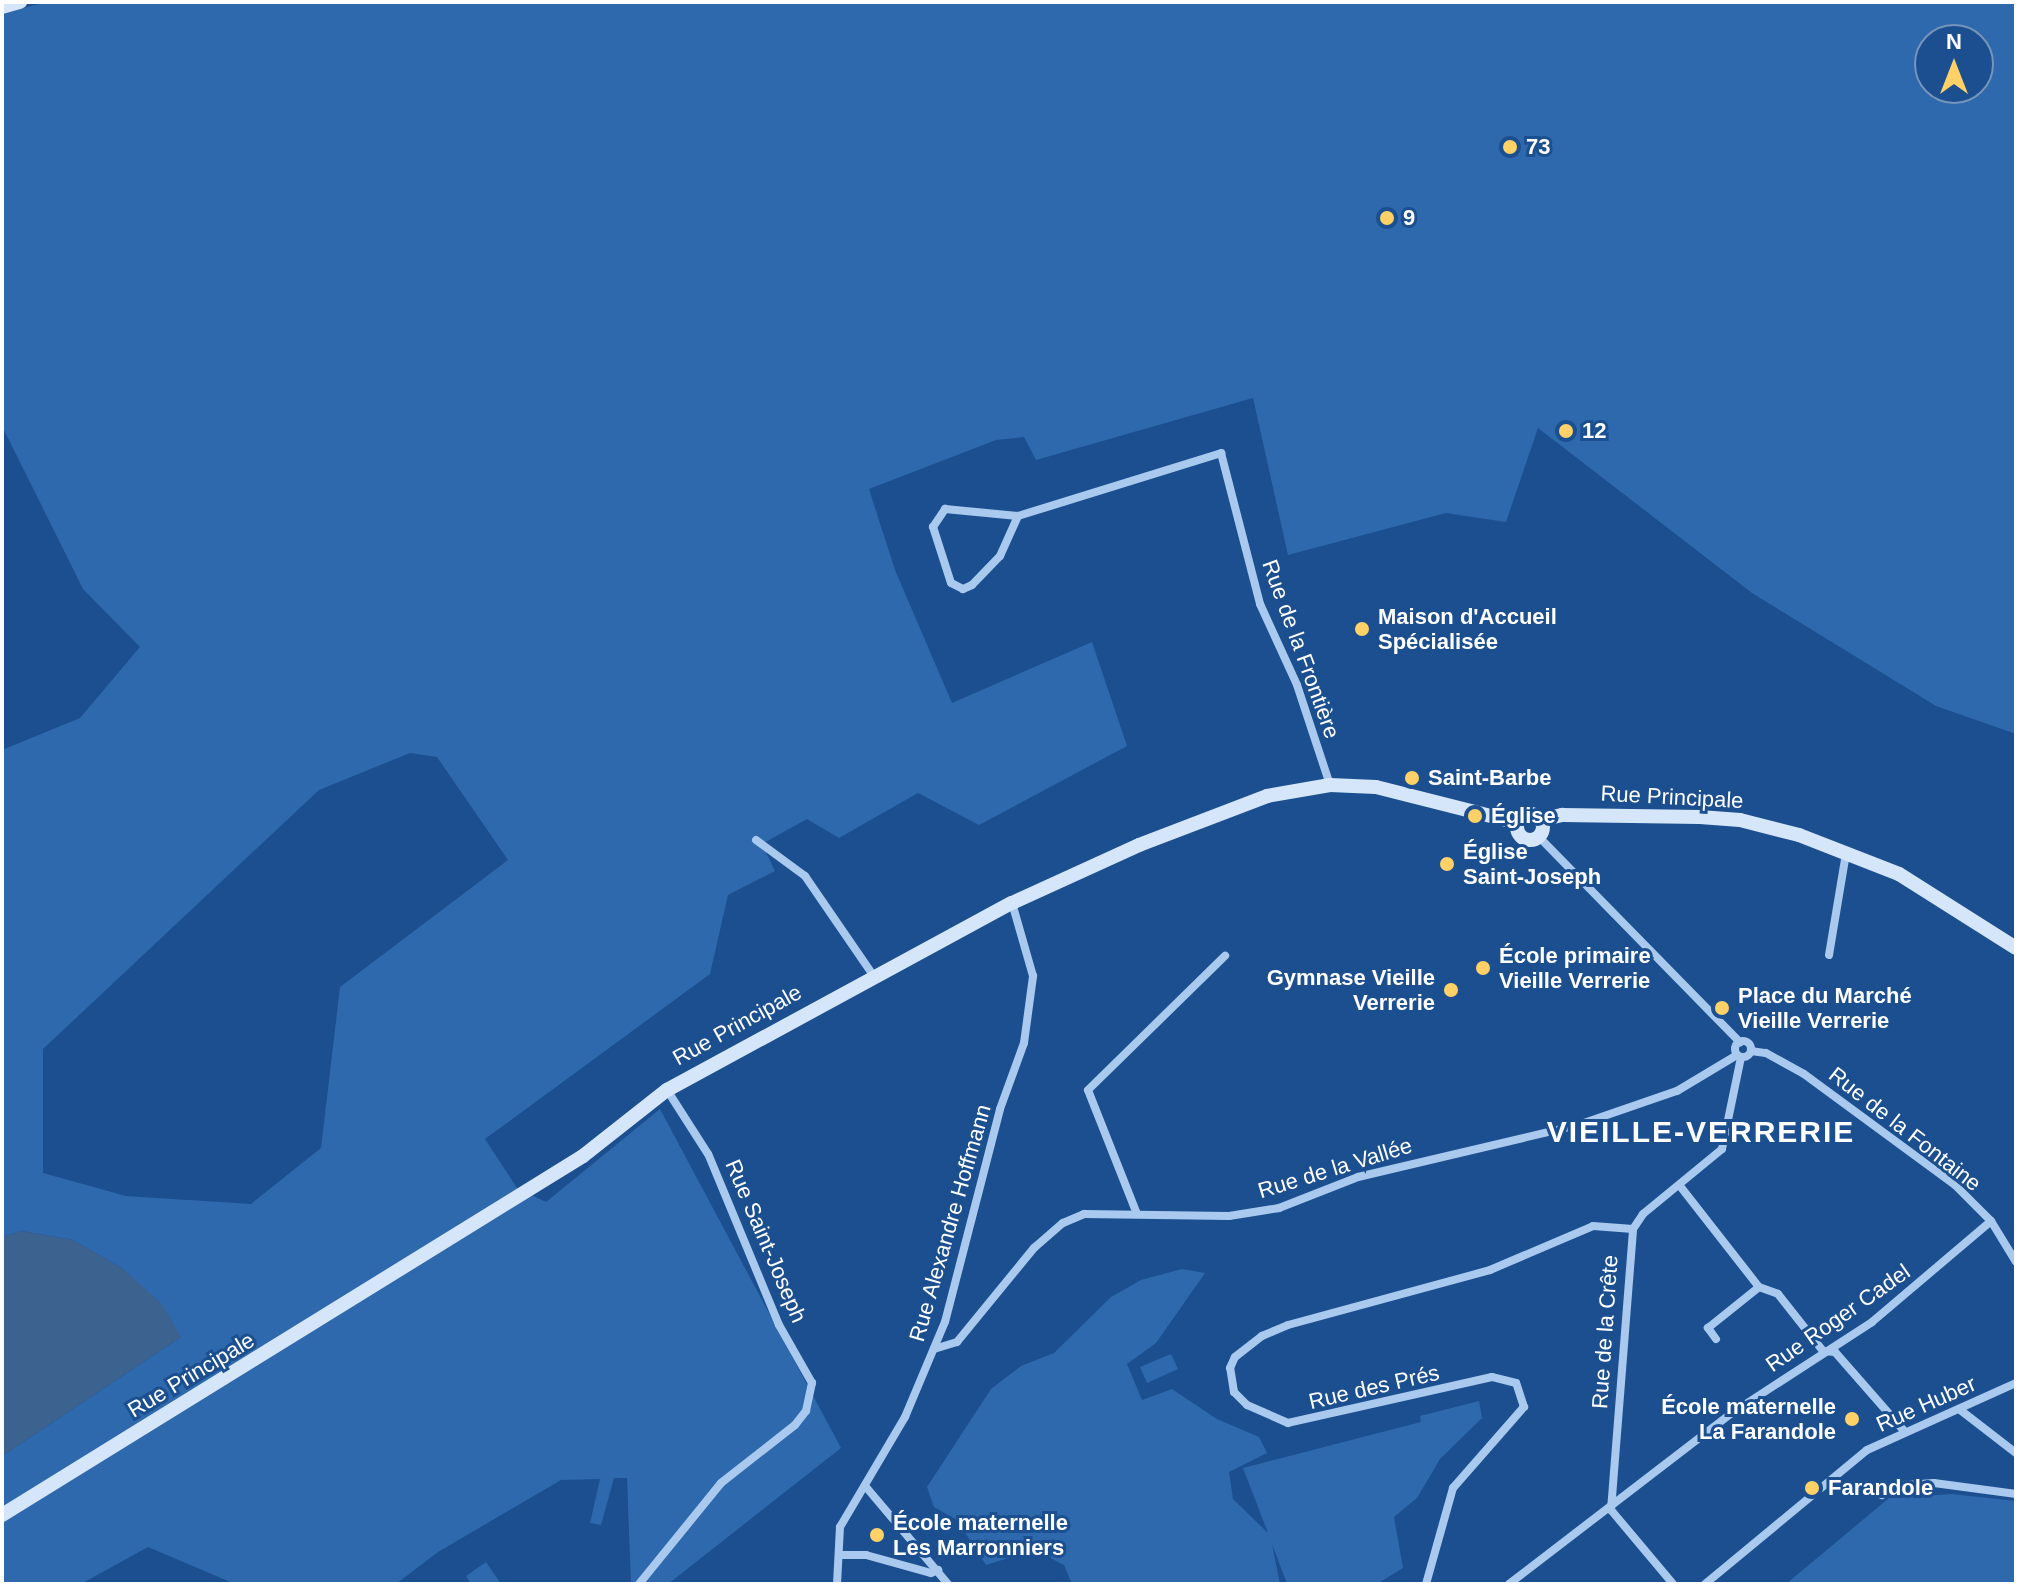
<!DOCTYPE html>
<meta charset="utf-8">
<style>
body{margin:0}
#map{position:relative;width:2018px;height:1586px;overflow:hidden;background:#1b4f8f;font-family:Arial,sans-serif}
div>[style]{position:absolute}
.green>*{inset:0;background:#2e69ad}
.water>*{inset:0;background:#3c6290}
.street>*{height:8px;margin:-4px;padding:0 4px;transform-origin:4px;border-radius:4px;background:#a9c9ee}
.street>.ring{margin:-4px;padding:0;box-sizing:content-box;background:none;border:8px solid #a9c9ee;border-radius:50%}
.secondary>*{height:14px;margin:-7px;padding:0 7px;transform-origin:7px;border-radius:7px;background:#d6e6fa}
.secondary>.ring{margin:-7px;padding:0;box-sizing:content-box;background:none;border:14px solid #d6e6fa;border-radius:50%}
.dots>*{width:22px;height:22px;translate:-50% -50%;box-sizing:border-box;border:4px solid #1b4f8f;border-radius:50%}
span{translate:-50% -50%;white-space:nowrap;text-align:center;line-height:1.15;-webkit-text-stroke:6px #1b4f8f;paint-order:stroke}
.poi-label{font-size:22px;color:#fff;font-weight:700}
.left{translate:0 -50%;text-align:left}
.right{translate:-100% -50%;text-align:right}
.street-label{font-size:22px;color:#fff}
.district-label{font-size:30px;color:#fff;font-weight:700;letter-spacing:2px}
.frame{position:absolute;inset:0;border:4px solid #fff;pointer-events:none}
.north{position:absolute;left:1914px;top:24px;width:80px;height:80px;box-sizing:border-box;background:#1b4f8f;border:2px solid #7695bc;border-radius:50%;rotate:0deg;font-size:22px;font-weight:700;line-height:32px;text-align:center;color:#fff}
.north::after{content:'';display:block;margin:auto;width:28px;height:36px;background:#ffd166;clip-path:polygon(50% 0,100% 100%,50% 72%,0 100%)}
</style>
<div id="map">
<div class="green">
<div style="clip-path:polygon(evenodd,45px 2px,2016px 2px,2016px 734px,1936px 706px,1752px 593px,1538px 428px,1506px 522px,1446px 513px,1288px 555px,1253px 398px,1036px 460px,1024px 437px,996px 440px,869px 489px,895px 570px,952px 703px,1092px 642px,1127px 746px,979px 825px,918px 793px,839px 838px,807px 819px,762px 844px,775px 871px,728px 895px,710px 974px,485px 1139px,517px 1188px,546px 1202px,660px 1109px,841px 1448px,668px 1584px,631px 1584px,627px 1478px,614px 1478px,601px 1525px,590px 1523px,600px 1479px,561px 1480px,438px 1552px,396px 1584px,235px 1584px,148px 1547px,81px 1584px,2px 1584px,2px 1456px,181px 1337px,123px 1269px,73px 1240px,21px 1231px,2px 1237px,2px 750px,80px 718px,140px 647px,83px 589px,2px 426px,2px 14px,45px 2px,1930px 40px,1978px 40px,1978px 88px,1930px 88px,1930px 40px,45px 2px,410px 753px,437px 757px,508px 860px,340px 987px,321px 1148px,251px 1204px,126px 1196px,43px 1173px,43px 1049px,319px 790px,410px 753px)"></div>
<div style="clip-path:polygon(1182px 1269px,1205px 1273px,1156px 1343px,1127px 1364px,1142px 1400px,1172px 1389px,1217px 1419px,1259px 1437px,1267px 1453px,1229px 1472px,1233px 1499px,1268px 1533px,1243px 1468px,1421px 1422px,1420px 1416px,1479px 1401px,1482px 1418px,1440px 1459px,1417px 1498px,1394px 1517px,1403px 1568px,1377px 1584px,1287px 1584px,1272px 1544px,1280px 1584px,1072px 1584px,1064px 1565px,1034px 1550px,986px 1565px,957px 1520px,934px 1507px,927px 1487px,991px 1389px,1021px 1366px,1054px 1353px,1111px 1297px,1141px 1280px)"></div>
<div style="clip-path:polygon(1171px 1354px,1178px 1369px,1147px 1383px,1140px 1367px)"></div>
<div style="clip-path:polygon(1952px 1494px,2016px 1501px,2016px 1584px,1786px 1584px,1889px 1498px)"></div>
<div style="clip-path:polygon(486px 1562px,501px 1584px,471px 1584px,466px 1576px)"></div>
</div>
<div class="water">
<div style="clip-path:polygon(21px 1231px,73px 1240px,123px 1269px,162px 1304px,181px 1337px,2px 1456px,2px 1237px)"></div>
</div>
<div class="street">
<div style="left:1018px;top:516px;width:44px;rotate:114.2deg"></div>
<div style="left:1000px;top:556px;width:40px;rotate:134deg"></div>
<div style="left:972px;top:585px;width:10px;rotate:156deg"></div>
<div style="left:963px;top:589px;width:13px;rotate:-153deg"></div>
<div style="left:951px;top:583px;width:59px;rotate:-107.8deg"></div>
<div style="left:933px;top:527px;width:22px;rotate:-56deg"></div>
<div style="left:945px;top:509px;width:73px;rotate:5.5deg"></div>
<div style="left:1018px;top:516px;width:213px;rotate:-17.2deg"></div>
<div style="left:1221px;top:453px;width:156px;rotate:75.5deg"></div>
<div style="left:1260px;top:604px;width:89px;rotate:65.4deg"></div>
<div style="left:1297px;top:685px;width:105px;rotate:71.7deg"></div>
<div style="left:1538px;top:836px;width:289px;rotate:45.6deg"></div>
<div style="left:756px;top:840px;width:61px;rotate:36.3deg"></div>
<div style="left:805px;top:876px;width:120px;rotate:55.5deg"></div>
<div style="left:1829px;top:955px;width:103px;rotate:-80.5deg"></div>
<div class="ring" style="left:1735px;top:1041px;width:8px;height:8px"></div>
<div style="left:1751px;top:1051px;width:15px;rotate:8deg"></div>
<div style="left:1766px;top:1053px;width:43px;rotate:28.9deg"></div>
<div style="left:1804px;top:1074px;width:187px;rotate:36.3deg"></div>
<div style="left:1955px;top:1185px;width:51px;rotate:45deg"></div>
<div style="left:1991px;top:1221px;width:48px;rotate:58.6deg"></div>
<div style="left:1680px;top:1186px;width:128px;rotate:52deg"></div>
<div style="left:1759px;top:1287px;width:20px;rotate:20deg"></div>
<div style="left:1778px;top:1294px;width:73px;rotate:51.7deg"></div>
<div style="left:1823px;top:1351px;width:12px;rotate:5deg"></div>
<div style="left:1835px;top:1352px;width:106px;rotate:48.8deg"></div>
<div style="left:1137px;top:1214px;width:133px;rotate:-111.6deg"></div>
<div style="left:1088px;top:1090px;width:192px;rotate:-44.4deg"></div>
<div style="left:1716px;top:1339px;width:14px;rotate:-126deg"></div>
<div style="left:1708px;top:1328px;width:65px;rotate:-38.8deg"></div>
<div style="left:934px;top:1349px;width:24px;rotate:-17deg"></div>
<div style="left:957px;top:1342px;width:122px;rotate:-50.7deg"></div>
<div style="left:1034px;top:1248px;width:38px;rotate:-41deg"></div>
<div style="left:1063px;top:1223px;width:23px;rotate:-23deg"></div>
<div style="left:1084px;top:1214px;width:145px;rotate:0.8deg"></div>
<div style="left:1229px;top:1216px;width:51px;rotate:-9.1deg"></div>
<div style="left:1279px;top:1208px;width:85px;rotate:-21.4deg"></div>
<div style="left:1358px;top:1177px;width:226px;rotate:-13.3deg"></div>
<div style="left:1578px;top:1125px;width:105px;rotate:-19deg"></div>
<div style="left:1677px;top:1091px;width:70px;rotate:-31deg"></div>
<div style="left:1959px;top:1409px;width:72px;rotate:37.7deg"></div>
<div style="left:866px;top:1487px;width:127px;rotate:49.8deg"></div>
<div style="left:1882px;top:1495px;width:24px;rotate:-24deg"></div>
<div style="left:1904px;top:1485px;width:30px;rotate:-4deg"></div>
<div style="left:1934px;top:1483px;width:83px;rotate:7.6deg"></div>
<div style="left:1611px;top:1510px;width:282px;rotate:-85.5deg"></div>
<div style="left:1633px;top:1229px;width:18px;rotate:-56deg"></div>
<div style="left:1643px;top:1214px;width:102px;rotate:-39.4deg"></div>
<div style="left:1722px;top:1149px;width:94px;rotate:-78.3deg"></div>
<div style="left:1611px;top:1510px;width:97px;rotate:50deg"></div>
<div style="left:839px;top:1555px;width:27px"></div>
<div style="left:866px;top:1555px;width:67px;rotate:15.5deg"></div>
<div style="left:931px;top:1573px;width:8px;rotate:-23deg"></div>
<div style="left:639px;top:1584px;width:130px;rotate:-50.9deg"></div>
<div style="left:721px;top:1483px;width:94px;rotate:-38.1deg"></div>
<div style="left:795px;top:1425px;width:18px;rotate:-52deg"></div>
<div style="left:806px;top:1411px;width:29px;rotate:-78deg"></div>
<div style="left:812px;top:1383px;width:67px;rotate:-119.6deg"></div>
<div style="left:779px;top:1325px;width:185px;rotate:-112.5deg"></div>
<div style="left:708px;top:1154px;width:76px;rotate:-122.6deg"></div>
<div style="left:837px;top:1584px;width:57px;rotate:-87deg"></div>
<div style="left:840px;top:1527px;width:128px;rotate:-59.4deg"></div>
<div style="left:905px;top:1417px;width:103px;rotate:-67.2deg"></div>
<div style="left:945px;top:1322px;width:220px;rotate:-75.5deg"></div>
<div style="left:1000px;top:1109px;width:70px;rotate:-70deg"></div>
<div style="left:1024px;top:1043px;width:68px;rotate:-82.3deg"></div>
<div style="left:1033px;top:976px;width:76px;rotate:-106deg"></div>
<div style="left:1426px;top:1584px;width:100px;rotate:-74.3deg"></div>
<div style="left:1453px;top:1488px;width:108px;rotate:-48.8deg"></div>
<div style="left:1524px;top:1407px;width:25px;rotate:-108deg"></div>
<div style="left:1516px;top:1383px;width:25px;rotate:-166deg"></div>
<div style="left:1492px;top:1377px;width:209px;rotate:167.3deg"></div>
<div style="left:1288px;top:1423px;width:45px;rotate:-156.3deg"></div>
<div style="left:1247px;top:1405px;width:18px;rotate:-135deg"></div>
<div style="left:1234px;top:1392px;width:24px;rotate:-99deg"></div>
<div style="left:1230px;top:1368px;width:12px;rotate:-66deg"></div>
<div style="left:1235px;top:1357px;width:34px;rotate:-38deg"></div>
<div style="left:1262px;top:1336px;width:28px;rotate:-23deg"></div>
<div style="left:1288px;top:1325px;width:209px;rotate:-15.2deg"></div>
<div style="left:1490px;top:1270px;width:112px;rotate:-23.1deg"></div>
<div style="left:1593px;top:1226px;width:40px;rotate:4.3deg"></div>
<div style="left:1509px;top:1584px;width:281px;rotate:-37.5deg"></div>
<div style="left:1732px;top:1413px;width:167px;rotate:-33deg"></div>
<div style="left:1872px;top:1322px;width:156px;rotate:-40.3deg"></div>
<div style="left:1705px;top:1584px;width:210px;rotate:-39.6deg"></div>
<div style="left:1867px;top:1450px;width:163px;rotate:-24.2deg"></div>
</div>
<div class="secondary">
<div style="left:2px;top:7px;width:19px;rotate:-16deg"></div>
<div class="ring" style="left:1517px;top:814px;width:12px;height:12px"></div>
<div style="left:1540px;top:820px;width:23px;rotate:-13deg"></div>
<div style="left:1562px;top:815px;width:138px;rotate:0.8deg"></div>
<div style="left:1700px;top:817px;width:40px;rotate:4.3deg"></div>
<div style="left:1740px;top:820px;width:61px;rotate:14.3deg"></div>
<div style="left:1799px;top:835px;width:107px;rotate:21.3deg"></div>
<div style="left:1899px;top:874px;width:138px;rotate:32.3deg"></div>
<div style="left:2px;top:1515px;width:683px;rotate:-31.71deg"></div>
<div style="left:583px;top:1156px;width:107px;rotate:-38.2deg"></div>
<div style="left:667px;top:1090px;width:392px;rotate:-28.5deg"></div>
<div style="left:1012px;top:903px;width:140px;rotate:-24.5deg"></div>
<div style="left:1139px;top:845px;width:137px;rotate:-20.9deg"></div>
<div style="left:1267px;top:796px;width:64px;rotate:-9.9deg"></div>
<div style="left:1330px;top:785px;width:46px;rotate:2.5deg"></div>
<div style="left:1376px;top:787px;width:146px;rotate:14.2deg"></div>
</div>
<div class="dots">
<div style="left:1510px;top:147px;background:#ffd166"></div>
<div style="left:1387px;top:218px;background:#ffd166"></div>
<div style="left:1566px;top:431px;background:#ffd166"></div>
<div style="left:1362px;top:629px;background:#ffd166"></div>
<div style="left:1412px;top:778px;background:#ffd166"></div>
<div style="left:1475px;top:816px;background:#ffd166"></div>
<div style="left:1447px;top:864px;background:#ffd166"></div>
<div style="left:1483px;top:968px;background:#ffd166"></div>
<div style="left:1451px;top:990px;background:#ffd166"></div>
<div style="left:1722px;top:1008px;background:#ffd166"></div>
<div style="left:1852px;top:1419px;background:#ffd166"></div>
<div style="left:1812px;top:1488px;background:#ffd166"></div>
<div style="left:877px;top:1535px;background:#ffd166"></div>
</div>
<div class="poi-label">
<span class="left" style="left:1526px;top:147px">73</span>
<span class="left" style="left:1403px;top:218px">9</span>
<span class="left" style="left:1582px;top:431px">12</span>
<span class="left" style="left:1378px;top:629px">Maison d'Accueil<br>Spécialisée</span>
<span class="left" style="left:1428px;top:778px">Saint-Barbe</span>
<span class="left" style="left:1491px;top:816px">Église</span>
<span class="left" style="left:1463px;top:864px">Église<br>Saint-Joseph</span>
<span class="left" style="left:1499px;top:968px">École primaire<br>Vieille Verrerie</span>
<span class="right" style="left:1435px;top:990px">Gymnase Vieille<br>Verrerie</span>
<span class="left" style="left:1738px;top:1008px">Place du Marché<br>Vieille Verrerie</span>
<span class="right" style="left:1836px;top:1419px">École maternelle<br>La Farandole</span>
<span class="left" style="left:1828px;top:1488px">Farandole</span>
<span class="left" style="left:893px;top:1535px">École maternelle<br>Les Marronniers</span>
</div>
<div class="street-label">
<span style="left:1301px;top:649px;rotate:70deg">Rue de la Frontière</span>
<span style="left:1672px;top:797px;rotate:3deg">Rue Principale</span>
<span style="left:737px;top:1025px;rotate:-29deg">Rue Principale</span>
<span style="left:1905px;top:1129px;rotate:38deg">Rue de la Fontaine</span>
<span style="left:1335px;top:1168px;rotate:-17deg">Rue de la Vallée</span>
<span style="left:950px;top:1223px;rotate:-74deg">Rue Alexandre Hoffmann</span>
<span style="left:766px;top:1241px;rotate:67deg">Rue Saint-Joseph</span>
<span style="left:1838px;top:1318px;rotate:-35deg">Rue Roger Cadel</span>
<span style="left:1605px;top:1332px;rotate:-86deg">Rue de la Crête</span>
<span style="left:191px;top:1375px;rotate:-31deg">Rue Principale</span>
<span style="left:1374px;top:1387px;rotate:-13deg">Rue des Prés</span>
<span style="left:1926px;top:1404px;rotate:-24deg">Rue Huber</span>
</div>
<div class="district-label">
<span style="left:1701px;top:1132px">VIEILLE-VERRERIE</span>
</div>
<div class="frame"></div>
<div class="north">N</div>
</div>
